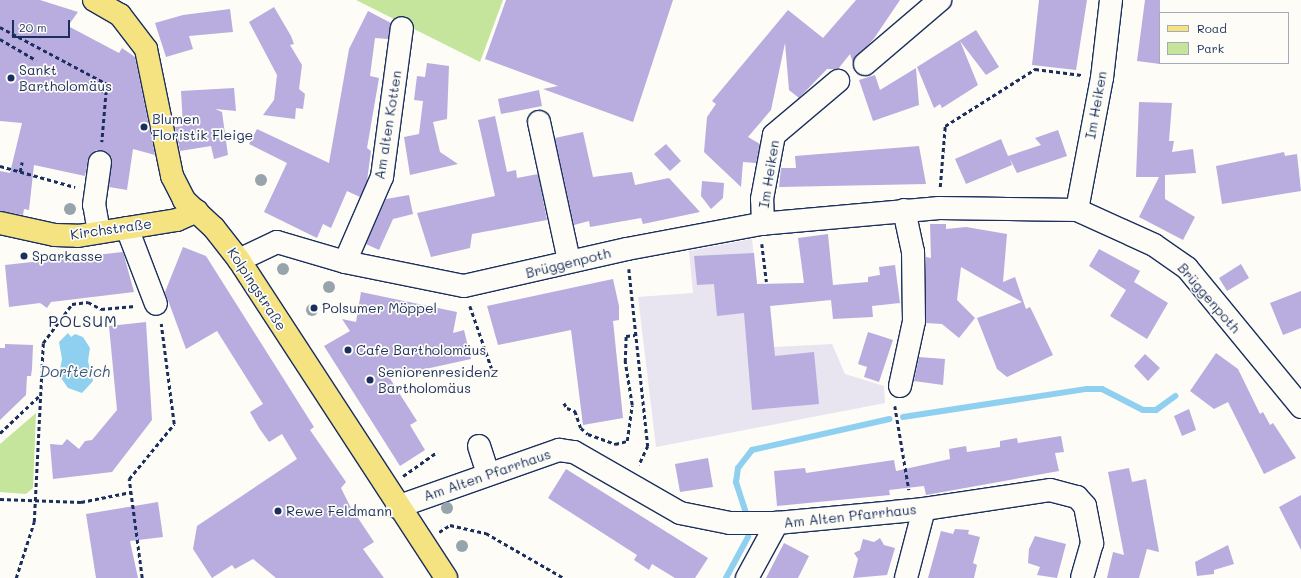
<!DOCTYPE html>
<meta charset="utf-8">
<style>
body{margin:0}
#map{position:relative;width:1301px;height:578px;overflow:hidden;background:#fdfcf7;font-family:Mali,sans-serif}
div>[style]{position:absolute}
.built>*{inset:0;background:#e8e4f0}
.green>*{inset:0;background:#c5e59d}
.water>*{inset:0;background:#8fd0f0}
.stream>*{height:6px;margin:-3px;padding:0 3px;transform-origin:3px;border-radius:3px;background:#8fd0f0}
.building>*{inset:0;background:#b8adde}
.path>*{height:2.5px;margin-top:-1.25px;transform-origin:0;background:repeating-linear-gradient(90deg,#1b2f5e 0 4px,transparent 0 7px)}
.roads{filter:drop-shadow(1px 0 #1b2f5e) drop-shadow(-1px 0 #1b2f5e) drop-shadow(0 1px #1b2f5e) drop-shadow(0 -1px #1b2f5e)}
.minor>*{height:22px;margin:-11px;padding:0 11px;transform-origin:11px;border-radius:11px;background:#fdfcf7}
.major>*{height:22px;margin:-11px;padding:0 11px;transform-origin:11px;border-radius:11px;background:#f5e382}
.trees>*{width:12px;height:12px;margin:-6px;border-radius:50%;background:#98a4ac}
.dots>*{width:11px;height:11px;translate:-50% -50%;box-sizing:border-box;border:2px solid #fdfcf7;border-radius:50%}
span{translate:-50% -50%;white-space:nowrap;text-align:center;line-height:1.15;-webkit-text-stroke:3.5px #fdfcf7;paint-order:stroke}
.poi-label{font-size:14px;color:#1b2f5e}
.left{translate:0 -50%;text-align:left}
.street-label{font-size:14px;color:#1b2f5e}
.water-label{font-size:15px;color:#385782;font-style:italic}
.quarter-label{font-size:16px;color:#1b2f5e;letter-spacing:1px}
.legend{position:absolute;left:1159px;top:12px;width:130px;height:52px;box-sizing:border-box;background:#fdfcf7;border:1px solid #a3aaba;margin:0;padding:5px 7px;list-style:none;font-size:12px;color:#1b2f5e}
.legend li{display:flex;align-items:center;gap:8px;height:20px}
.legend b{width:20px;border:1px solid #a3aaba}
.scale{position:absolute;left:12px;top:20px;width:58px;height:18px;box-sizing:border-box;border:2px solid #1b2f5e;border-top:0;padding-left:5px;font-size:12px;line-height:14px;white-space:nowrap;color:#1b2f5e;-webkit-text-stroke:3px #fdfcf7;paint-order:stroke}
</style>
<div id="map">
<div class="built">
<div style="clip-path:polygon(752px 239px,757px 284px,804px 283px,805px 302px,769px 294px,774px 347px,832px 344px,845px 374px,884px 386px,885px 403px,656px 447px,638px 297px,693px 293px,689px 251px)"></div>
</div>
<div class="green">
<div style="clip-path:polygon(356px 0,503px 0,480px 62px)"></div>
<div style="clip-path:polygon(36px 413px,33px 488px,26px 494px,0 492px,0 444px)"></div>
</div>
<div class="water">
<div style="clip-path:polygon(68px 333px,71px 337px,75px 334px,83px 337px,90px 348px,88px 361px,93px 381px,82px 393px,68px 388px,59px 375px,62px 359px,59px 342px)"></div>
</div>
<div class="stream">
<div style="left:903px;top:417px;width:186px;rotate:-8.7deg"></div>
<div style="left:1087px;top:389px;width:15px"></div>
<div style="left:1102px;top:389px;width:46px;rotate:27.1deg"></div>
<div style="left:1143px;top:410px;width:13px"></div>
<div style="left:1156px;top:410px;width:24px;rotate:-36deg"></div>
<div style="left:746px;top:513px;width:33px;rotate:-108deg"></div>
<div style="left:736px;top:482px;width:14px;rotate:-82deg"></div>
<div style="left:738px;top:468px;width:23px;rotate:-52deg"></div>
<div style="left:752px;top:450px;width:141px;rotate:-12.7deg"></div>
<div style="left:726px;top:578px;width:47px;rotate:-61.8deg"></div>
</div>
<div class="building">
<div style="clip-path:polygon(0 0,40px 0,78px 12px,68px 26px,119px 53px,122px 48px,135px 57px,155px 155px,133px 149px,127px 190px,109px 187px,112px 158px,107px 152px,96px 150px,88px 160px,85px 176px,34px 165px,29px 210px,24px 209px,23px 215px,0 211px,0 171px,10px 173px,22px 123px,0 121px)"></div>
<div style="clip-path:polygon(506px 0,673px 0,633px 122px,543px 89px,558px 86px,485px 59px)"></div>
<div style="clip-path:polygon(856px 0,900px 0,875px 37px,853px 63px,850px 54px,838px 69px,827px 69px,799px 98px,789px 90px,785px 43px,771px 110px,748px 137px,760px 144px,756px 163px,743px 162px,741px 187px,704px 152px,707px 117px,716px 104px,712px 101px,788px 10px,823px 38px)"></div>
<div style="clip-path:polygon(1039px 0,1087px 0,1076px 70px,1032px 65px)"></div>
<div style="clip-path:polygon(1145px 0,1160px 0,1160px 64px,1137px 61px)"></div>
<div style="clip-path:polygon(274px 7px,291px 36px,294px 44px,290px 45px,302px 65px,299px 89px,305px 94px,303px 109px,296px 108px,295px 119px,263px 115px,274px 100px,277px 75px,249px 22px)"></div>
<div style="clip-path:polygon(230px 9px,233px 32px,189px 36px,193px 49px,166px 57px,155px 23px,183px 15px)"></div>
<div style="clip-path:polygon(368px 11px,391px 23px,388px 39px,375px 38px,370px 76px,379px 78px,367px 148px,371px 151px,367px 181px,360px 197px,347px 191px,331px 228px,323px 224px,317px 238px,264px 212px,287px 163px,249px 144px,257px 129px,329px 163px,349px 49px)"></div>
<div style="clip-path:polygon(976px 30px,999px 67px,986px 75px,960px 41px,978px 85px,942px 108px,940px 104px,934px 108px,917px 67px)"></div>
<div style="clip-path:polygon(427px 63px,449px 66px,447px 119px,433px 122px,440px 152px,458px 164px,410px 175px,404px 137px,419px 134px,423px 101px,414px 100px,417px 76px,425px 77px)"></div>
<div style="clip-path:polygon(916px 68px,919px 105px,873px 121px,859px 80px,875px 75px,880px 90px)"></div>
<div style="clip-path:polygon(234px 88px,236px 111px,215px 109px,222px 112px,228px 155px,214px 159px,211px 146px,180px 151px,175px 127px,183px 126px,181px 91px)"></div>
<div style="clip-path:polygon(539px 90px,542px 106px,501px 114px,498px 99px)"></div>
<div style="clip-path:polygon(1139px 102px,1172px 103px,1169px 141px,1174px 141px,1172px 152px,1193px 149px,1196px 173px,1165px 175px,1165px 199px,1195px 217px,1183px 240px,1139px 217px,1159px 177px,1136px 177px)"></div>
<div style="clip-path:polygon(495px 116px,507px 172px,516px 170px,517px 178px,538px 174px,547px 220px,472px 234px,470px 248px,431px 257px,417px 213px,495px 196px,478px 120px)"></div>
<div style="clip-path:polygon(1058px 130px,1067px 156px,1017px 173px,1010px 159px,1012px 165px,966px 184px,955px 159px,1001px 139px,1008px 156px,1041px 145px,1035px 138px)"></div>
<div style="clip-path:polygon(583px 132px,593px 177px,632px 172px,635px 185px,669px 178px,700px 212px,643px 224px,641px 218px,590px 227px,589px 221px,574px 225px,555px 138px)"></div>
<div style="clip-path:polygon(666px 144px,681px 161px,670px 171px,654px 154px)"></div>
<div style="clip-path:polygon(919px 146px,926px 184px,779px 187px,781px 168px,796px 168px,795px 156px)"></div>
<div style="clip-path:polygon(1284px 152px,1285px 156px,1297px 154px,1301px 191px,1222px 204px,1216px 166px)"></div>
<div style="clip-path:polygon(702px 181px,724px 183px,723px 198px,711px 209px,701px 196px)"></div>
<div style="clip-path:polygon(409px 195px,413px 214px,393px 219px,379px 250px,366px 244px,386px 199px)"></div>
<div style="clip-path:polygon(930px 224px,946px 224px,946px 229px,966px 227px,1007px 234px,1003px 282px,1015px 277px,1026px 309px,1030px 307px,1034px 315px,1053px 355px,1007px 377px,997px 369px,977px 318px,1022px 302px,961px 267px,957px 300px,975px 318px,959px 338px,942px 324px,926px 323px,926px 257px,931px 258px)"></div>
<div style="clip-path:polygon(828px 234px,833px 285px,868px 282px,868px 277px,880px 275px,879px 267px,895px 265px,900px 303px,872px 306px,873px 317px,833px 319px,831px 300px,770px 306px,775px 356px,814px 352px,819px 404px,752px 410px,744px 313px,717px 316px,714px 284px,697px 285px,694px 256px,754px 253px,757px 284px,804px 283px,798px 238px)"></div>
<div style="clip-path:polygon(183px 247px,206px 256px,314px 427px,310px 430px,346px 482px,341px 488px,350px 506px,374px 542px,363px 549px,384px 578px,276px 578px,253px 559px,235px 569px,232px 565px,212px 578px,193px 549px,197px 526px,297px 459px,282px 434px,269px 442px,259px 428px,250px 412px,263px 404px,217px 331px,186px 349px,165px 292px)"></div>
<div style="clip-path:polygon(1099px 249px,1140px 271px,1134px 282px,1168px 303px,1147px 339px,1110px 316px,1126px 290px,1089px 266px)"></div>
<div style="clip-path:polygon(123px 252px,134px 292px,51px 302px,47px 308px,40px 303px,9px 307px,5px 265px)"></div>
<div style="clip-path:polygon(1241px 264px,1249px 278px,1227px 291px,1219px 278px)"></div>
<div style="clip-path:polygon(613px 279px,619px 306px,619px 320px,613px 321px,623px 418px,583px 425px,571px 330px,498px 345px,487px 306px)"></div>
<div style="clip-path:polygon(1301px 291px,1301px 328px,1283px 335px,1270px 303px)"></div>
<div style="clip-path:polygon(361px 292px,457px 312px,453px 333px,464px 330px,471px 359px,389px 377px,417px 421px,410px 425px,425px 450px,400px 466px,324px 346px,350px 331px,342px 319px,356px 322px)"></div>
<div style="clip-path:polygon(146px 322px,152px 420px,112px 472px,53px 479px,50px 444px,62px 445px,67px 439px,79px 449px,85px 441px,92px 440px,117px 410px,109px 326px)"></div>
<div style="clip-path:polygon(868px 332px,893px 340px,879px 382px,864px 377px,867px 367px,858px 364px)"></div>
<div style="clip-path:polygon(5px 344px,33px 345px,32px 369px,31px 376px,27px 376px,26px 395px,0 420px,0 348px,5px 348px)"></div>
<div style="clip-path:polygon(1216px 353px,1238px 369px,1260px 414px,1263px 412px,1270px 425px,1273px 423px,1296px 458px,1264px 474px,1228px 402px,1214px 409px,1190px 391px)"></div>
<div style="clip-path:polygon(1145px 354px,1160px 368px,1148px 381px,1134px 366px)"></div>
<div style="clip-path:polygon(919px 357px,945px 359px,943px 385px,914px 381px)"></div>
<div style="clip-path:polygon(1189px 409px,1196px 430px,1182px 436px,1174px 416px)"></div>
<div style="clip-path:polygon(1061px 436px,1064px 452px,1055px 453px,1059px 471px,926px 495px,924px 486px,889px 490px,890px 495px,777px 506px,774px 471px,805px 468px,806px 473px,894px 460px,896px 471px,950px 459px,949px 449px,966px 446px,967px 452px,1000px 447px,1000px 441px,1017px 438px,1018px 443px)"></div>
<div style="clip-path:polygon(708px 458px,713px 487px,680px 492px,675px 464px)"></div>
<div style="clip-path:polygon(1129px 468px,1132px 482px,1146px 479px,1159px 552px,1147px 549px,1139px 578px,1107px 578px,1113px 552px,1124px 555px,1108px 472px)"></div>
<div style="clip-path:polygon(566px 469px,708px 558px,695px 578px,675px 578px,652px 564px,649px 570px,634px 560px,637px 555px,548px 498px)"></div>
<div style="clip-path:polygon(1301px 495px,1301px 550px,1279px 507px)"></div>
<div style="clip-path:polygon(158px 502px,163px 537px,130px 541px,138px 578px,96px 578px,86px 514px)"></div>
<div style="clip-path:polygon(955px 529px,969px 530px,968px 534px,980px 537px,973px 563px,977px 565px,974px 578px,928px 578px,941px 531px,953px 534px)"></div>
<div style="clip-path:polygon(1035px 536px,1066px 544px,1057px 578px,1037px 575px,1040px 567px,1028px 563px,1029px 549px)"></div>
<div style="clip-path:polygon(880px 538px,884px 545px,895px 548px,887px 575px,853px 578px,858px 559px,854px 553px,860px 550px,863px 539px,874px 542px)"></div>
<div style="clip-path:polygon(784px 543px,809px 556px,798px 578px,766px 578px)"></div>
<div style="clip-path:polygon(1228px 545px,1234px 564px,1214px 570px,1214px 574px,1197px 576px,1195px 562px)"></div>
</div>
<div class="path">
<div style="left:0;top:27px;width:121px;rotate:28deg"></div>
<div style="left:107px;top:84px;width:58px;rotate:94.9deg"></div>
<div style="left:0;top:39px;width:42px;rotate:30.3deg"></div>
<div style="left:86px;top:87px;width:21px;rotate:14deg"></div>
<div style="left:0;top:166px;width:78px;rotate:15.6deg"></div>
<div style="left:20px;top:172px;width:10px;rotate:-79deg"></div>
<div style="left:940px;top:187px;width:61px;rotate:-85.3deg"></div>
<div style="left:945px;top:126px;width:107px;rotate:-32.3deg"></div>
<div style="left:1035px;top:69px;width:47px;rotate:7.3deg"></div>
<div style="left:762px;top:244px;width:38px;rotate:83deg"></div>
<div style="left:629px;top:269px;width:178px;rotate:83.9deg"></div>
<div style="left:648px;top:446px;width:21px;rotate:115deg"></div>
<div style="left:470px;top:306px;width:73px;rotate:70.8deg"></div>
<div style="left:564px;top:403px;width:6px;rotate:59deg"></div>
<div style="left:567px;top:408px;width:9px;rotate:21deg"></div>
<div style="left:575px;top:411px;width:18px;rotate:71deg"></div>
<div style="left:581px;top:428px;width:9px;rotate:41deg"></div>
<div style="left:588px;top:434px;width:29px;rotate:20deg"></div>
<div style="left:615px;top:444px;width:12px;rotate:-14deg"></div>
<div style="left:627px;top:441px;width:36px;rotate:-82deg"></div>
<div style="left:632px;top:405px;width:44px;rotate:-99.2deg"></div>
<div style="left:625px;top:362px;width:26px;rotate:-88deg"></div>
<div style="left:626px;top:336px;width:9px;rotate:-6deg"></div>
<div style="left:895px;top:406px;width:85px;rotate:80.5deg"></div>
<div style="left:0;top:433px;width:55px;rotate:-43.5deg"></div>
<div style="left:403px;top:476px;width:42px;rotate:-35.2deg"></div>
<div style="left:0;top:499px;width:81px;rotate:2.1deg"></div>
<div style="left:81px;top:502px;width:51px;rotate:-11.3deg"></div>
<div style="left:439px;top:532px;width:13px;rotate:-32deg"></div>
<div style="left:450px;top:525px;width:37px;rotate:13deg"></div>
<div style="left:486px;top:533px;width:90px;rotate:30deg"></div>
<div style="left:16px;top:578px;width:59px;rotate:-72.2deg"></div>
<div style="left:34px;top:522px;width:179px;rotate:-87.1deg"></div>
<div style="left:43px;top:343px;width:49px;rotate:-53.4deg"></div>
<div style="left:72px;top:304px;width:16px;rotate:-7deg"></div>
<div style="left:88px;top:302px;width:15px;rotate:28deg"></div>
<div style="left:101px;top:309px;width:34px;rotate:-5deg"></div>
<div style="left:142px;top:578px;width:100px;rotate:-97.5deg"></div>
<div style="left:129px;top:479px;width:71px;rotate:-50.7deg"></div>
<div style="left:174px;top:424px;width:101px;rotate:-97.4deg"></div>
</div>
<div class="roads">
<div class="minor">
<div style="left:865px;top:64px;width:99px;rotate:-40.5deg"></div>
<div style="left:539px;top:122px;width:142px;rotate:77.8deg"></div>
<div style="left:1077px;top:210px;width:134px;rotate:-79.3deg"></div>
<div style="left:1102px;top:78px;width:79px;rotate:-83.4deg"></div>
<div style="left:763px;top:224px;width:25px;rotate:-92deg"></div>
<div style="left:762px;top:199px;width:65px;rotate:-79.4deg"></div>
<div style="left:774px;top:135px;width:84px;rotate:-40.2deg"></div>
<div style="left:127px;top:228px;width:81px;rotate:69.1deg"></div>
<div style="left:99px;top:232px;width:27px;rotate:-100deg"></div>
<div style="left:94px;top:205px;width:43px;rotate:-82.1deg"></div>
<div style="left:239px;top:260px;width:42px;rotate:-25.3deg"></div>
<div style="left:277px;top:242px;width:71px;rotate:16.4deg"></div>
<div style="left:345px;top:262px;width:121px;rotate:11.4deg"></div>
<div style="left:464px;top:286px;width:167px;rotate:-12.8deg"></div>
<div style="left:627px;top:249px;width:135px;rotate:-10.6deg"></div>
<div style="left:760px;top:224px;width:180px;rotate:-5.1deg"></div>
<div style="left:939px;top:208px;width:138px;rotate:0.8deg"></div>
<div style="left:1077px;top:210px;width:85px;rotate:24.4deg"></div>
<div style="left:1154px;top:245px;width:40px;rotate:34.9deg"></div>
<div style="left:1187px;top:268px;width:180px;rotate:50.6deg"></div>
<div style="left:345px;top:262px;width:93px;rotate:-66.5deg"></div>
<div style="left:382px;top:177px;width:150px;rotate:-82.4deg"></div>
<div style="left:900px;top:386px;width:66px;rotate:-77.8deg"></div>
<div style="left:914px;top:321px;width:69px;rotate:-90.8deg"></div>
<div style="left:913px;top:252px;width:43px;rotate:-102.1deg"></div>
<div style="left:479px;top:446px;width:28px;rotate:72deg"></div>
<div style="left:397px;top:507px;width:172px;rotate:-19.4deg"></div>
<div style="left:559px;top:450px;width:15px;rotate:8deg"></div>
<div style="left:574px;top:452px;width:122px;rotate:29.9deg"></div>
<div style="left:680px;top:513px;width:51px;rotate:11.3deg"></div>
<div style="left:730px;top:523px;width:47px"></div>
<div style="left:777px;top:523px;width:148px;rotate:-5.4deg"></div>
<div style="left:924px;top:509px;width:127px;rotate:-8.6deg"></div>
<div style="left:1050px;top:490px;width:28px;rotate:15deg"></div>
<div style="left:1077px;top:497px;width:12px;rotate:48deg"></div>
<div style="left:1085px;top:506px;width:38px;rotate:79deg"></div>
<div style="left:1092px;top:543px;width:36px;rotate:106deg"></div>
<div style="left:747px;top:578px;width:63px;rotate:-61.4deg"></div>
<div style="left:906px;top:578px;width:71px;rotate:-75.4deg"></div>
</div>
<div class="major">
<div style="left:94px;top:0;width:30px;rotate:30deg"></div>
<div style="left:120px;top:15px;width:43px;rotate:52.6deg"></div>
<div style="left:146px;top:49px;width:130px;rotate:78.4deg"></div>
<div style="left:172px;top:176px;width:27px;rotate:63deg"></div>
<div style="left:184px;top:200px;width:41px;rotate:43deg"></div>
<div style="left:214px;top:228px;width:41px;rotate:52deg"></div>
<div style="left:239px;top:260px;width:379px;rotate:56.9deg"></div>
<div style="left:0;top:223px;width:56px;rotate:12.3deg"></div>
<div style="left:55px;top:235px;width:23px;rotate:2deg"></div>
<div style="left:78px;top:236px;width:100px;rotate:-9.2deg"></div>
<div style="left:177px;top:220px;width:22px;rotate:-24deg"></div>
</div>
</div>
<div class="trees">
<div style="left:261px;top:180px"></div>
<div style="left:70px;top:209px"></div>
<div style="left:283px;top:269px"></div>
<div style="left:329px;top:287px"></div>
<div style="left:312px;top:310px"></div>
<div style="left:447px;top:508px"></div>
<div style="left:462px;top:546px"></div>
</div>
<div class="dots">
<div style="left:11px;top:78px;background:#1b2f5e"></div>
<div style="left:144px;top:127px;background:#1b2f5e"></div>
<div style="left:24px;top:256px;background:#1b2f5e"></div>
<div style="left:314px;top:308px;background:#1b2f5e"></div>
<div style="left:348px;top:350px;background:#1b2f5e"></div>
<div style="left:370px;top:380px;background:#1b2f5e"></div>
<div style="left:278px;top:511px;background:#1b2f5e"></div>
</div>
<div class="poi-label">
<span class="left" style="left:19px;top:78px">Sankt<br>Bartholomäus</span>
<span class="left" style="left:152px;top:127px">Blumen<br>Floristik Fleige</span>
<span class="left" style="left:32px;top:256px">Sparkasse</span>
<span class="left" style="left:322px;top:308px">Polsumer Möppel</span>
<span class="left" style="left:356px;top:350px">Cafe Bartholomäus</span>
<span class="left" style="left:378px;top:380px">Seniorenresidenz<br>Bartholomäus</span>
<span class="left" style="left:286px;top:511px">Rewe Feldmann</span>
</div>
<div class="street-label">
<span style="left:1096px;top:105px;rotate:-80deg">Im Heiken</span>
<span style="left:388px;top:125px;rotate:-81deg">Am alten Kotten</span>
<span style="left:769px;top:174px;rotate:-81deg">Im Heiken</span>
<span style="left:111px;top:229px;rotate:-8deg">Kirchstraße</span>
<span style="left:568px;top:263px;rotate:-14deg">Brüggenpoth</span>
<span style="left:257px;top:289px;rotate:57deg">Kolpingstraße</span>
<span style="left:1209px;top:298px;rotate:49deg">Brüggenpoth</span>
<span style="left:487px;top:475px;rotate:-19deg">Am Alten Pfarrhaus</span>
<span style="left:850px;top:516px;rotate:-6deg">Am Alten Pfarrhaus</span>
</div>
<div class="water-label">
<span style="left:75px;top:372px">Dorfteich</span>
</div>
<div class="quarter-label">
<span style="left:83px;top:321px">POLSUM</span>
</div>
<ul class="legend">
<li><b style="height:5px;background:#f5e382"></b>Road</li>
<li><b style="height:11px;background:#c5e59d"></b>Park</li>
</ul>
<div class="scale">20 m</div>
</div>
